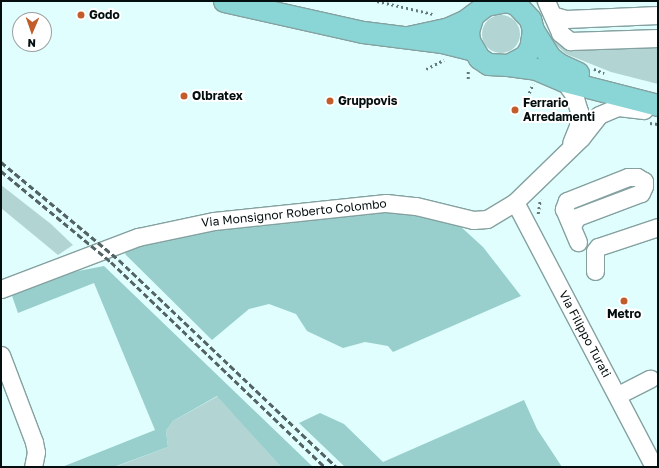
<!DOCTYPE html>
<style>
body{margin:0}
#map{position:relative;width:659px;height:468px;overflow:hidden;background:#dffefd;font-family:"Golos Text",sans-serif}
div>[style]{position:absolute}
.green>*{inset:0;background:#b2d5d4}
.round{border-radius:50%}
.forest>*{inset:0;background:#98cfcd}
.path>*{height:2.5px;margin-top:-1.25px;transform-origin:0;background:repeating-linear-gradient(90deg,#677a7a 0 2px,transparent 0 5px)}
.roads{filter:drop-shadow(1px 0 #84a1a0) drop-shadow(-1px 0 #84a1a0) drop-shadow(0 1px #84a1a0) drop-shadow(0 -1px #84a1a0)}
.minor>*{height:17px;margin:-8.5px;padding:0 8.5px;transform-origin:8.5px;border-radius:8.5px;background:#fff}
.major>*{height:21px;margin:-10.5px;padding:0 10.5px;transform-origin:10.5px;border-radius:10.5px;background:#8ad6d6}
.rail>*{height:3px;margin-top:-1.5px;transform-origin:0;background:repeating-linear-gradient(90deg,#536363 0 6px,transparent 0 9px)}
.dots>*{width:11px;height:11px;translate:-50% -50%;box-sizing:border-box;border:2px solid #fff;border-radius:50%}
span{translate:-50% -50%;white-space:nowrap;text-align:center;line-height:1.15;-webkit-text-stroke:4px #fff;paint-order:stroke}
.poi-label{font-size:12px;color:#050e0e;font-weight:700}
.left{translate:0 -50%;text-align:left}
.street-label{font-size:12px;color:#050e0e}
.frame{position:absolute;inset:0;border:2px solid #050e0e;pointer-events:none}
.north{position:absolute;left:12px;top:12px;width:40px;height:40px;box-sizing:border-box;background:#fff;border:1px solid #9b9f9f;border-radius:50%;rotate:182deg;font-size:11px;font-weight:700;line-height:16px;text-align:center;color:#050e0e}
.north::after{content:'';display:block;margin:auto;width:14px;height:18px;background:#c25d2b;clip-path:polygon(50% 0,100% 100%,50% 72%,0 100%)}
</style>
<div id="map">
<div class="green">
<div style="clip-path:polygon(535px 1px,540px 1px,573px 49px,658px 46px,658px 84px,611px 72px,566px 54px,555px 44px,544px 17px)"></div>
<div class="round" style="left:482px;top:15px;width:38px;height:38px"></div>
<div style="clip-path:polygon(1px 185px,51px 224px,73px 245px,58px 255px,1px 208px)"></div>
<div style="clip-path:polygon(218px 396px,281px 467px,115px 467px,168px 447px,166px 431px,173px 421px)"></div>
</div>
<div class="forest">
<div style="clip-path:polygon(385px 212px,422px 217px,460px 226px,483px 247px,521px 296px,393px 352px,388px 346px,365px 342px,343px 348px,307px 331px,296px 314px,269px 304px,249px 309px,212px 340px,125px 254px,130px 246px,215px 227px)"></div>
<div style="clip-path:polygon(104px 266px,313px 467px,281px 467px,217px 396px,173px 421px,166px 431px,168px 447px,114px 467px,62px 467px,155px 430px,94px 283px,18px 313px,11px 293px,73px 272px)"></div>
<div style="clip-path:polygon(524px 400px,537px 429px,562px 467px,345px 467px,299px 423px,320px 413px,344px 424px,383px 462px)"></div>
</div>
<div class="path">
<div style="left:377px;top:1px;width:57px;rotate:13.1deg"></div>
<div style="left:426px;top:69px;width:20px;rotate:-27deg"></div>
<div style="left:594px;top:69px;width:11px;rotate:22deg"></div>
<div style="left:468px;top:79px;width:9px;rotate:-90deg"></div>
<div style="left:529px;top:93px;width:10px;rotate:-66deg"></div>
<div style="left:650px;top:123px;width:8px;rotate:7deg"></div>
<div style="left:538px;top:214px;width:15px;rotate:-82deg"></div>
</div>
<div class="roads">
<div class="minor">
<div style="left:546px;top:1px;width:35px;rotate:66deg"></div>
<div style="left:560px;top:33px;width:13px;rotate:39deg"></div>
<div style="left:570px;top:41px;width:88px;rotate:-2deg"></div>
<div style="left:555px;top:16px;width:11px;rotate:15deg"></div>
<div style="left:566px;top:19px;width:92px;rotate:-2.5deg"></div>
<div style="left:564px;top:81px;width:17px;rotate:54deg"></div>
<div style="left:574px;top:95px;width:17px;rotate:73deg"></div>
<div style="left:579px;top:111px;width:15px;rotate:94deg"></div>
<div style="left:578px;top:126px;width:18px;rotate:112deg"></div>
<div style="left:515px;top:202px;width:299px;rotate:62.3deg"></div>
<div style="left:572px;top:226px;width:10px;rotate:-61deg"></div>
<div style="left:577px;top:217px;width:68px;rotate:-20.6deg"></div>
<div style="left:641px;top:193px;width:8px;rotate:-67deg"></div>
<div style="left:644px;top:186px;width:5px;rotate:-90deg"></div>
<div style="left:644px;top:181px;width:8px;rotate:-150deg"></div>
<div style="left:637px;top:177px;width:9px;rotate:180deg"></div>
<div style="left:628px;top:177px;width:66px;rotate:158.5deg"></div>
<div style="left:567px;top:201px;width:9px;rotate:111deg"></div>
<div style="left:564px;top:209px;width:36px;rotate:67deg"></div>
<div style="left:595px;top:271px;width:20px;rotate:-90deg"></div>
<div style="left:595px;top:251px;width:5px;rotate:-53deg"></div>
<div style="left:598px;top:247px;width:63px;rotate:-18.4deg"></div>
<div style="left:1px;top:289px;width:147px;rotate:-20.8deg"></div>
<div style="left:138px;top:237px;width:78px;rotate:-11.9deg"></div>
<div style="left:214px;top:221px;width:173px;rotate:-6deg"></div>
<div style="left:386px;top:203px;width:30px;rotate:6deg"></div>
<div style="left:416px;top:206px;width:59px;rotate:13.8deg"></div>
<div style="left:473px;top:220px;width:14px;rotate:-4deg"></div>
<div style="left:487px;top:219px;width:33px;rotate:-31deg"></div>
<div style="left:515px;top:202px;width:92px;rotate:-44.1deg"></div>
<div style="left:581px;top:138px;width:29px;rotate:-52deg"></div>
<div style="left:599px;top:115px;width:21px;rotate:-23deg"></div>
<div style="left:618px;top:107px;width:26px;rotate:7deg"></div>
<div style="left:1px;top:355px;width:93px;rotate:69.2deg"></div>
<div style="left:34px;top:442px;width:10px;rotate:79deg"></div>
<div style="left:36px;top:452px;width:15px;rotate:101deg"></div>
<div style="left:618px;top:395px;width:36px;rotate:-27deg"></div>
</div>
<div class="major">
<div style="left:224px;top:1px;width:142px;rotate:12.6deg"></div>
<div style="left:363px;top:32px;width:80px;rotate:7.2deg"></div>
<div style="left:442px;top:42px;width:32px;rotate:14deg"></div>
<div style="left:533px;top:30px;width:32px;rotate:58deg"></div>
<div style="left:550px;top:57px;width:11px;rotate:38deg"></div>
<div style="left:559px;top:64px;width:21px;rotate:25deg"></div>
<div style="left:408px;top:37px;width:39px;rotate:-12deg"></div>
<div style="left:446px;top:29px;width:22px;rotate:-24deg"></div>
<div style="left:466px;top:20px;width:25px;rotate:-37deg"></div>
<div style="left:486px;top:5px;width:20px;rotate:-11deg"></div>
<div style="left:506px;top:1px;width:10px;rotate:17deg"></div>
<div style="left:516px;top:4px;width:21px;rotate:47deg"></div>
<div style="left:530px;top:19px;width:11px;rotate:75deg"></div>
<div style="left:533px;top:30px;width:18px;rotate:99deg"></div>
<div style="left:530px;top:48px;width:9px;rotate:122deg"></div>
<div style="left:525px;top:56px;width:19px;rotate:152deg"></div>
<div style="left:508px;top:65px;width:20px;rotate:-177deg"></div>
<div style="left:488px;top:64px;width:11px;rotate:-146deg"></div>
<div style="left:479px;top:58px;width:20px;rotate:-120deg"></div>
<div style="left:469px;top:41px;width:10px;rotate:-96deg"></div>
<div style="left:468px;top:31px;width:17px;rotate:-73deg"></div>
<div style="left:508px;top:65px;width:28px;rotate:8deg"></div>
<div style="left:536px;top:69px;width:30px;rotate:23deg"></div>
<div style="left:564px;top:81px;width:97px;rotate:14.3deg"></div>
</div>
</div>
<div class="rail">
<div style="left:1px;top:162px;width:153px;rotate:39.7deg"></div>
<div style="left:119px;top:260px;width:300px;rotate:43.6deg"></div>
<div style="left:1px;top:171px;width:143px;rotate:39.6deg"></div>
<div style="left:111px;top:262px;width:296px;rotate:43.8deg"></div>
</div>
<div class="dots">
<div style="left:81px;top:15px;background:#c25d2b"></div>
<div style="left:184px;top:96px;background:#c25d2b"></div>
<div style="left:330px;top:101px;background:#c25d2b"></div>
<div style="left:515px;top:110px;background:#c25d2b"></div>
<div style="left:624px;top:301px;background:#c25d2b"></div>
</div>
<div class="poi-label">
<span class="left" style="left:89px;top:15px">Godo</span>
<span class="left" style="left:192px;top:96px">Olbratex</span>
<span class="left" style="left:338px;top:101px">Gruppovis</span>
<span class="left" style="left:523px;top:110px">Ferrario<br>Arredamenti</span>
<span style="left:624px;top:314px">Metro</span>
</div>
<div class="street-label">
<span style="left:294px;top:213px;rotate:-6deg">Via Monsignor Roberto Colombo</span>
<span style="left:585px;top:334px;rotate:62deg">Via Filippo Turati</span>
</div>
<div class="frame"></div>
<div class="north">N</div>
</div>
